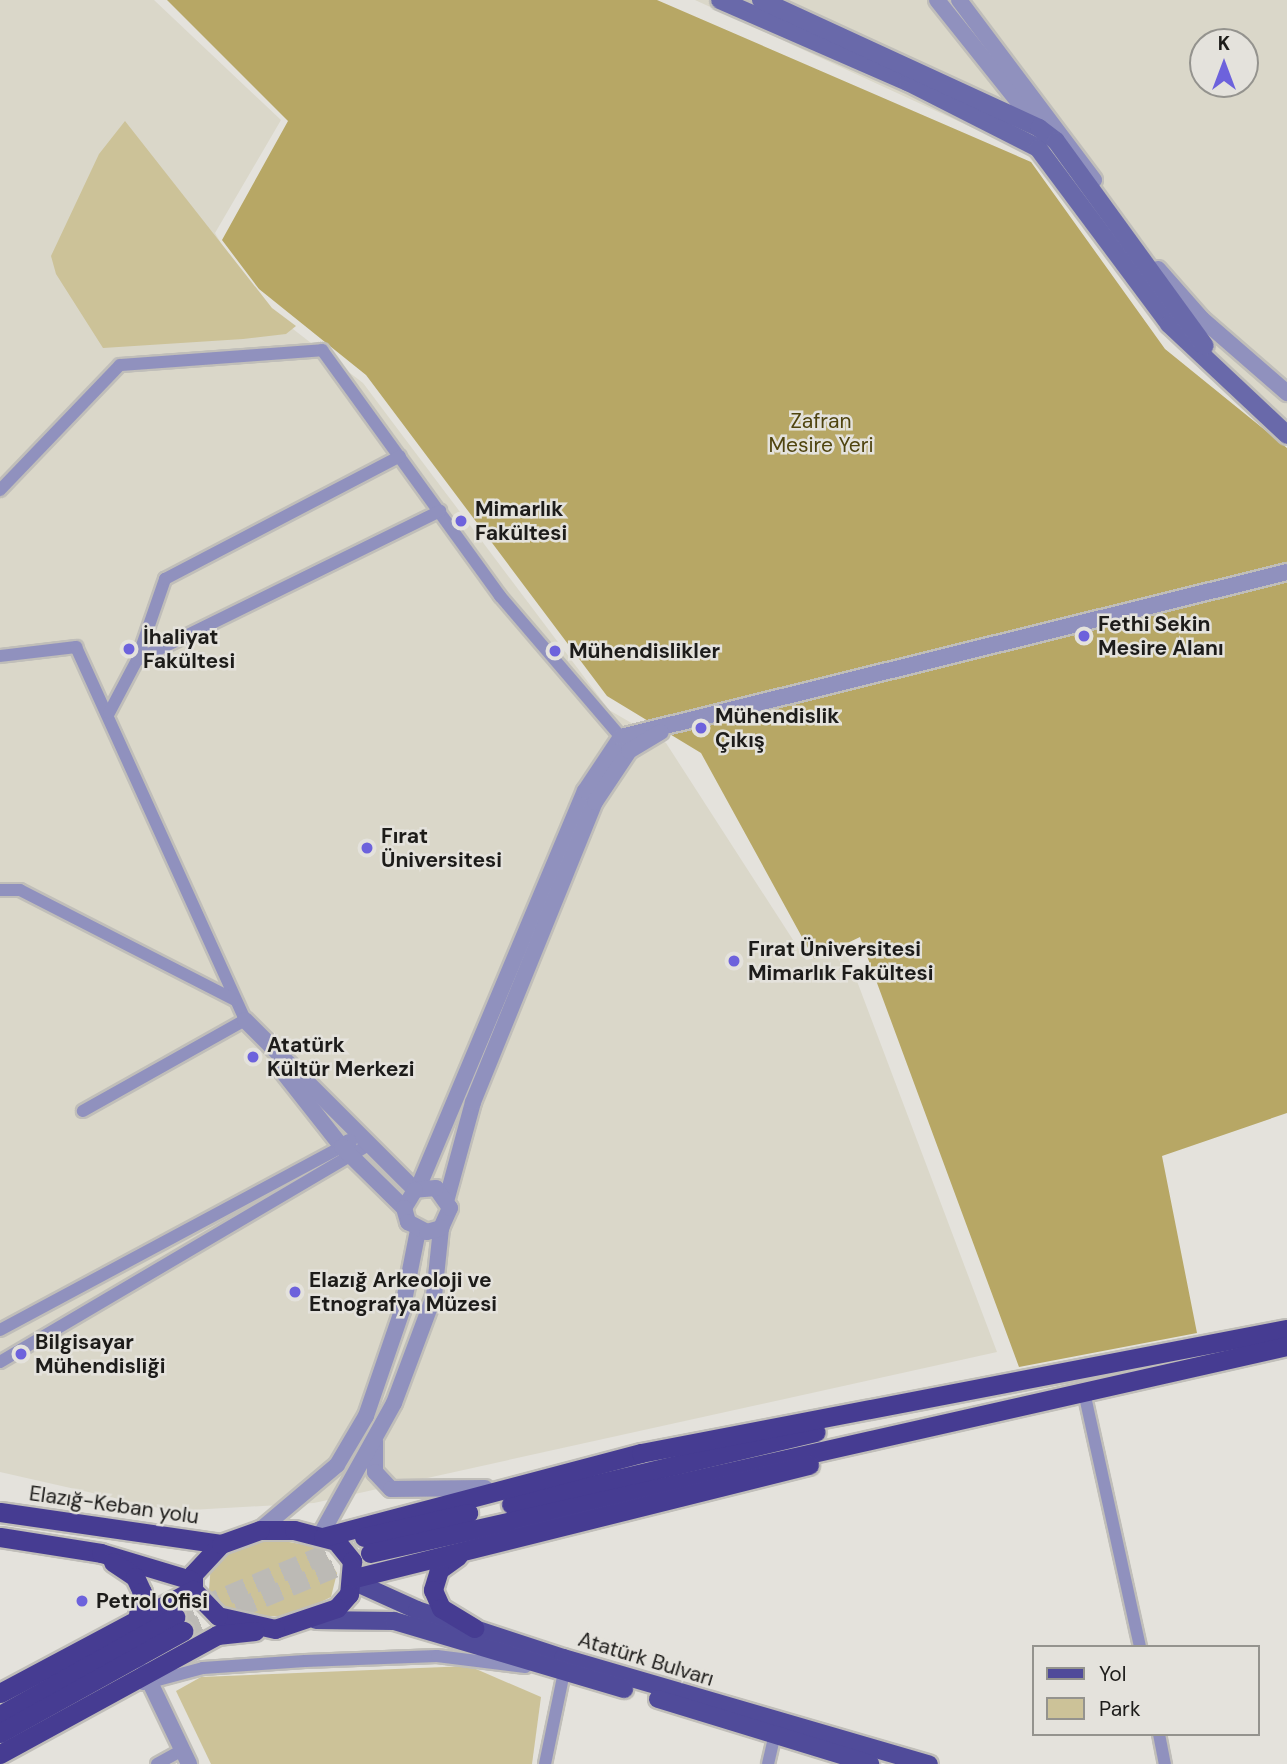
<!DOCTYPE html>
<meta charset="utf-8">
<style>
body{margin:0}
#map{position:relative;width:1287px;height:1764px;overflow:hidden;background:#e4e2dc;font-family:"DM Sans",sans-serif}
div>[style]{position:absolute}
.built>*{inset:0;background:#dad7c9}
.green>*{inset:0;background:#ccc298}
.forest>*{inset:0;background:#b7a765}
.trunk-tunnel>*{height:19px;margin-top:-9.5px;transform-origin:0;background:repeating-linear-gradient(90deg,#bcbab5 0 19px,transparent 0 29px)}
.roads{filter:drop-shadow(2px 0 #c0beb9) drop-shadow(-2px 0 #c0beb9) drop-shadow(0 2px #c0beb9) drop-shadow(0 -2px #c0beb9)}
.minor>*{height:12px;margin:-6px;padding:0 6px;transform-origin:6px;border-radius:6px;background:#9091be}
.tertiary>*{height:16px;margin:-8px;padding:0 8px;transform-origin:8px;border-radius:8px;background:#9091be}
.secondary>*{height:18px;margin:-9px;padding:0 9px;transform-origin:9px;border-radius:9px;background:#6969aa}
.primary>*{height:18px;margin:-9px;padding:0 9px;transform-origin:9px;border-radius:9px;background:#504b9a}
.trunk>*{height:19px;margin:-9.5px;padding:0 9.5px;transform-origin:9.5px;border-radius:9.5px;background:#463c92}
.dots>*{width:19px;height:19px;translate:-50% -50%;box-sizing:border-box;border:4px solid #e4e2dc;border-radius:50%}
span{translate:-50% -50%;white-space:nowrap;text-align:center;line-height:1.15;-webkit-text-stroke:5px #e4e2dc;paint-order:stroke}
.park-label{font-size:21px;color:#4f440f}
.poi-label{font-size:21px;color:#1d1c1a;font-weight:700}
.left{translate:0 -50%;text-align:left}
.street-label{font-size:21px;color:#1d1c1a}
.legend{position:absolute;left:1032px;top:1645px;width:228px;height:91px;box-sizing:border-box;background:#e4e2dc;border:2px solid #94938e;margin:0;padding:9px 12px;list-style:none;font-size:21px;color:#1d1c1a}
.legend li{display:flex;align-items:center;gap:14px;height:35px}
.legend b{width:35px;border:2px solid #94938e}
.north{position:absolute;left:1189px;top:28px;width:70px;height:70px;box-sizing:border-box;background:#e4e2dc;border:2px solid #94938e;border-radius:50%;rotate:0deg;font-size:19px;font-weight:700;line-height:28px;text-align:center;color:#1d1c1a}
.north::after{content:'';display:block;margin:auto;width:24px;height:32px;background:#6d62dc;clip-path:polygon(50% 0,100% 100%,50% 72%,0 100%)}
</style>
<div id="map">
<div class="built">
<div style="clip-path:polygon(0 0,154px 0,281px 120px,215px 233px,254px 299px,363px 383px,609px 710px,666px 743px,806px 960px,846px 952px,997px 1352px,314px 1503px,172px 1511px,0 1472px)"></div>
<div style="clip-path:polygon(evenodd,695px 0,1287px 0,1287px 443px,1199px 368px,1025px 152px,695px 0,1203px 42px,1245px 42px,1245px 84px,1203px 84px,1203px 42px)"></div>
</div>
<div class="green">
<div style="clip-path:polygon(125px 121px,272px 308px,296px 326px,286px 334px,243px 339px,103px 348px,56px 274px,51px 256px,99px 154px)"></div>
<div style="clip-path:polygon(262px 1537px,322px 1548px,337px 1573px,331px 1597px,291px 1617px,238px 1615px,217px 1605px,209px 1590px,211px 1563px,220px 1553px)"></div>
<div style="clip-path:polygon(469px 1666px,541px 1697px,532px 1764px,211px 1764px,176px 1691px,201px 1677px)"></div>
</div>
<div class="forest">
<div style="clip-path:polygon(167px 0,657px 0,1031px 162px,1165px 349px,1287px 448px,1287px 1113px,1162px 1156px,1197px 1333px,1019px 1367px,860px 937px,814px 959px,701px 753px,607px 696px,366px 375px,259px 289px,222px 240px,288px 121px)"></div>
</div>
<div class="trunk-tunnel">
<div style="left:175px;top:1617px;width:205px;rotate:-22.9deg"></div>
<div style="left:183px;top:1631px;width:203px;rotate:-22.6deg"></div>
</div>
<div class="roads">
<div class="minor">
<div style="left:0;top:490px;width:173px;rotate:-46.2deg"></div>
<div style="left:120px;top:365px;width:203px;rotate:-4.2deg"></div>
<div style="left:322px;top:350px;width:304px;rotate:54.1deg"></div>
<div style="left:500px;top:596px;width:186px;rotate:49.4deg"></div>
<div style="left:0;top:656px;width:77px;rotate:-6.8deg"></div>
<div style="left:76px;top:647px;width:409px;rotate:65.6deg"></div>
<div style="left:245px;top:1020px;width:186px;rotate:150.7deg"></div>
<div style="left:137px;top:660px;width:86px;rotate:-70.9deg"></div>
<div style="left:165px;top:579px;width:265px;rotate:-27.6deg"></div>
<div style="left:109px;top:713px;width:60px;rotate:-62.2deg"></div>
<div style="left:137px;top:660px;width:338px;rotate:-26.2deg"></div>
<div style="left:0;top:890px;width:20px"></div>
<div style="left:20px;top:890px;width:242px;rotate:27.1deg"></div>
<div style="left:0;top:1330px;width:388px;rotate:-28.2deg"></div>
<div style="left:0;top:1362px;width:426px;rotate:-30.5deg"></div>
<div style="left:1084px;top:1392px;width:261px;rotate:77.6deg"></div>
<div style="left:143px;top:1684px;width:62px;rotate:-14.9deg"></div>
<div style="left:203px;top:1668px;width:102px;rotate:-3.9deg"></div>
<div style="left:305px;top:1661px;width:132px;rotate:-2.2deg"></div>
<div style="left:437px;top:1656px;width:89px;rotate:7.1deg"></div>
<div style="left:1159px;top:1734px;width:31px;rotate:79deg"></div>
<div style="left:157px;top:1764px;width:29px;rotate:-29deg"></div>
<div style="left:545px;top:1764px;width:94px;rotate:-78.3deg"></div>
<div style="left:564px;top:1672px;width:7px;rotate:-172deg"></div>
<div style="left:768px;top:1764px;width:31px;rotate:-77deg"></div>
</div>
<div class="tertiary">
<div style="left:937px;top:0;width:164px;rotate:51.4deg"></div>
<div style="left:959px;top:0;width:225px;rotate:53.1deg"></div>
<div style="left:1158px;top:269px;width:67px;rotate:48.7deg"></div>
<div style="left:1202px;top:319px;width:113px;rotate:41deg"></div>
<div style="left:245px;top:1020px;width:240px;rotate:45deg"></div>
<div style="left:279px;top:1067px;width:102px;rotate:51.8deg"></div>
<div style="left:349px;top:1142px;width:9px;rotate:144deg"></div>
<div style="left:342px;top:1147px;width:87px;rotate:44.5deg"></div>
<div style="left:418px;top:1188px;width:431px;rotate:-67.2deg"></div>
<div style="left:585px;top:791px;width:65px;rotate:-56.3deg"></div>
<div style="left:621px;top:737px;width:686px;rotate:-13.91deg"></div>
<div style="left:447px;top:1198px;width:99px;rotate:-74.8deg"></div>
<div style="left:473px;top:1102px;width:324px;rotate:-67.9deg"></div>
<div style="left:595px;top:802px;width:61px;rotate:-56.3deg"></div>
<div style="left:629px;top:751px;width:37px;rotate:-31deg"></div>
<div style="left:375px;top:1441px;width:31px;rotate:90deg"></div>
<div style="left:375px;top:1472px;width:23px;rotate:47deg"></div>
<div style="left:391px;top:1489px;width:94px;rotate:-0.6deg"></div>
<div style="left:260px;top:1530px;width:101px;rotate:-40.2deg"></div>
<div style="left:337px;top:1465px;width:57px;rotate:-59.4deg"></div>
<div style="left:366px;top:1416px;width:111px;rotate:-71.1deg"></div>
<div style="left:402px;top:1311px;width:83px;rotate:-78.8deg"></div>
<div style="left:320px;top:1536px;width:152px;rotate:-60.9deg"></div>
<div style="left:394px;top:1403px;width:114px;rotate:-69.5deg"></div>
<div style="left:434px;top:1296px;width:68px;rotate:-84.1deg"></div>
<div style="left:441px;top:1228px;width:22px;rotate:-66deg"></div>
<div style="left:450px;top:1208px;width:24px;rotate:-125deg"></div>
<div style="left:436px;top:1188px;width:21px;rotate:175deg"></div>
<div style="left:415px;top:1190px;width:21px;rotate:121deg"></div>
<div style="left:404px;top:1208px;width:15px;rotate:74deg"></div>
<div style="left:408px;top:1222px;width:21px;rotate:28deg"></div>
<div style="left:427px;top:1232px;width:15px;rotate:-16deg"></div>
<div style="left:145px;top:1672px;width:102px;rotate:64.4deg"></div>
</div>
<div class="secondary">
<div style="left:720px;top:0;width:205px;rotate:23.6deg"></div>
<div style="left:908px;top:82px;width:146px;rotate:26.9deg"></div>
<div style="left:1038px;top:148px;width:219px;rotate:53.3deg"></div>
<div style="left:1169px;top:324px;width:162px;rotate:43.2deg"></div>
<div style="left:761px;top:0;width:306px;rotate:24.7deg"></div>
<div style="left:1039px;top:128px;width:21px;rotate:37deg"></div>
<div style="left:1056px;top:141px;width:253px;rotate:54deg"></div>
</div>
<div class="primary">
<div style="left:355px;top:1582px;width:68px;rotate:24.3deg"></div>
<div style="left:417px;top:1610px;width:154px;rotate:18.2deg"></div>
<div style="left:563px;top:1658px;width:381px;rotate:16.2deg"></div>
<div style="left:316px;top:1620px;width:78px;rotate:0.7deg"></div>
<div style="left:394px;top:1621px;width:240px;rotate:16.5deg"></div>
<div style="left:658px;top:1699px;width:222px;rotate:17deg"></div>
</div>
<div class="trunk">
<div style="left:511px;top:1504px;width:313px;rotate:-13.3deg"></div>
<div style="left:0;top:1512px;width:223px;rotate:8.2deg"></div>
<div style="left:260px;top:1530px;width:34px"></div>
<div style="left:294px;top:1530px;width:43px;rotate:14.7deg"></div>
<div style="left:336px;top:1541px;width:26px;rotate:51deg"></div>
<div style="left:352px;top:1561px;width:33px;rotate:95deg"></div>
<div style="left:349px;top:1594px;width:18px;rotate:131deg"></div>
<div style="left:337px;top:1608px;width:65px;rotate:161.3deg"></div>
<div style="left:275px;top:1629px;width:58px;rotate:-167.2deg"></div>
<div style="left:218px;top:1616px;width:36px;rotate:-134deg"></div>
<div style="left:193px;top:1590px;width:16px;rotate:-90deg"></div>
<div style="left:193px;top:1574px;width:41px;rotate:-47deg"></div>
<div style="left:221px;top:1544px;width:41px;rotate:-19.7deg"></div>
<div style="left:0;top:1537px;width:102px;rotate:9deg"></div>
<div style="left:101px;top:1553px;width:94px;rotate:16.7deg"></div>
<div style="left:323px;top:1537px;width:329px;rotate:-14.8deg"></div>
<div style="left:641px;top:1453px;width:658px;rotate:-10.87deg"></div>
<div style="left:364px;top:1537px;width:107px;rotate:-13deg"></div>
<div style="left:370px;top:1553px;width:940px;rotate:-12.72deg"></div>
<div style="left:458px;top:1556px;width:24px;rotate:144deg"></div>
<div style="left:439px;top:1570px;width:21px;rotate:107deg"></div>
<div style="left:433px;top:1590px;width:20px;rotate:66deg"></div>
<div style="left:441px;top:1608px;width:39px;rotate:31deg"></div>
<div style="left:113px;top:1562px;width:27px;rotate:34deg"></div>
<div style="left:135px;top:1577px;width:17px;rotate:65deg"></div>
<div style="left:142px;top:1592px;width:23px;rotate:100deg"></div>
<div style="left:355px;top:1578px;width:468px;rotate:-14deg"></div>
<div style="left:0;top:1693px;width:219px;rotate:-28.1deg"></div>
<div style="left:0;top:1715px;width:201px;rotate:-29.2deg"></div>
<div style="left:0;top:1733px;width:210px;rotate:-29.1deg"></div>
<div style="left:0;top:1754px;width:247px;rotate:-28.7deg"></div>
<div style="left:217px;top:1635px;width:38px;rotate:-6deg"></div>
</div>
</div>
<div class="dots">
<div style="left:461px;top:521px;background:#6d62dc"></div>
<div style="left:1084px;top:636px;background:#6d62dc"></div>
<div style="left:129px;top:649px;background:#6d62dc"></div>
<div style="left:555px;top:651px;background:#6d62dc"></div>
<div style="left:701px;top:728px;background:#6d62dc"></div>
<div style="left:367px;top:848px;background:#6d62dc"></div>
<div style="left:734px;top:961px;background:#6d62dc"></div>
<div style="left:253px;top:1057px;background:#6d62dc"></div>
<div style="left:295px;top:1292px;background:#6d62dc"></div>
<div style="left:21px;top:1354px;background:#6d62dc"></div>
<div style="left:82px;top:1601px;background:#6d62dc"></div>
</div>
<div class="park-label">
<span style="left:821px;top:433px">Zafran<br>Mesire Yeri</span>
</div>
<div class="poi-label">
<span class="left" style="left:475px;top:521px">Mimarlık<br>Fakültesi</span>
<span class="left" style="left:1098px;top:636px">Fethi Sekin<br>Mesire Alanı</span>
<span class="left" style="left:143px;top:649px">İhaliyat<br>Fakültesi</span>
<span class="left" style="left:569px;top:651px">Mühendislikler</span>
<span class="left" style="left:715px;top:728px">Mühendislik<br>Çıkış</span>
<span class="left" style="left:381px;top:848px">Fırat<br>Üniversitesi</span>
<span class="left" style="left:748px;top:961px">Fırat Üniversitesi<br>Mimarlık Fakültesi</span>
<span class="left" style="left:267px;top:1057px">Atatürk<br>Kültür Merkezi</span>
<span class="left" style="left:309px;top:1292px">Elazığ Arkeoloji ve<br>Etnografya Müzesi</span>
<span class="left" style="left:35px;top:1354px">Bilgisayar<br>Mühendisliği</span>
<span class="left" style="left:96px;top:1601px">Petrol Ofisi</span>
</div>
<div class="street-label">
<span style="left:114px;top:1505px;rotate:8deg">Elazığ-Keban yolu</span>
<span style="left:646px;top:1659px;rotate:17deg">Atatürk Bulvarı</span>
</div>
<ul class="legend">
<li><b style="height:9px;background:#504b9a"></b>Yol</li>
<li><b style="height:19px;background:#ccc298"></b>Park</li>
</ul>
<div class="north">K</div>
</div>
